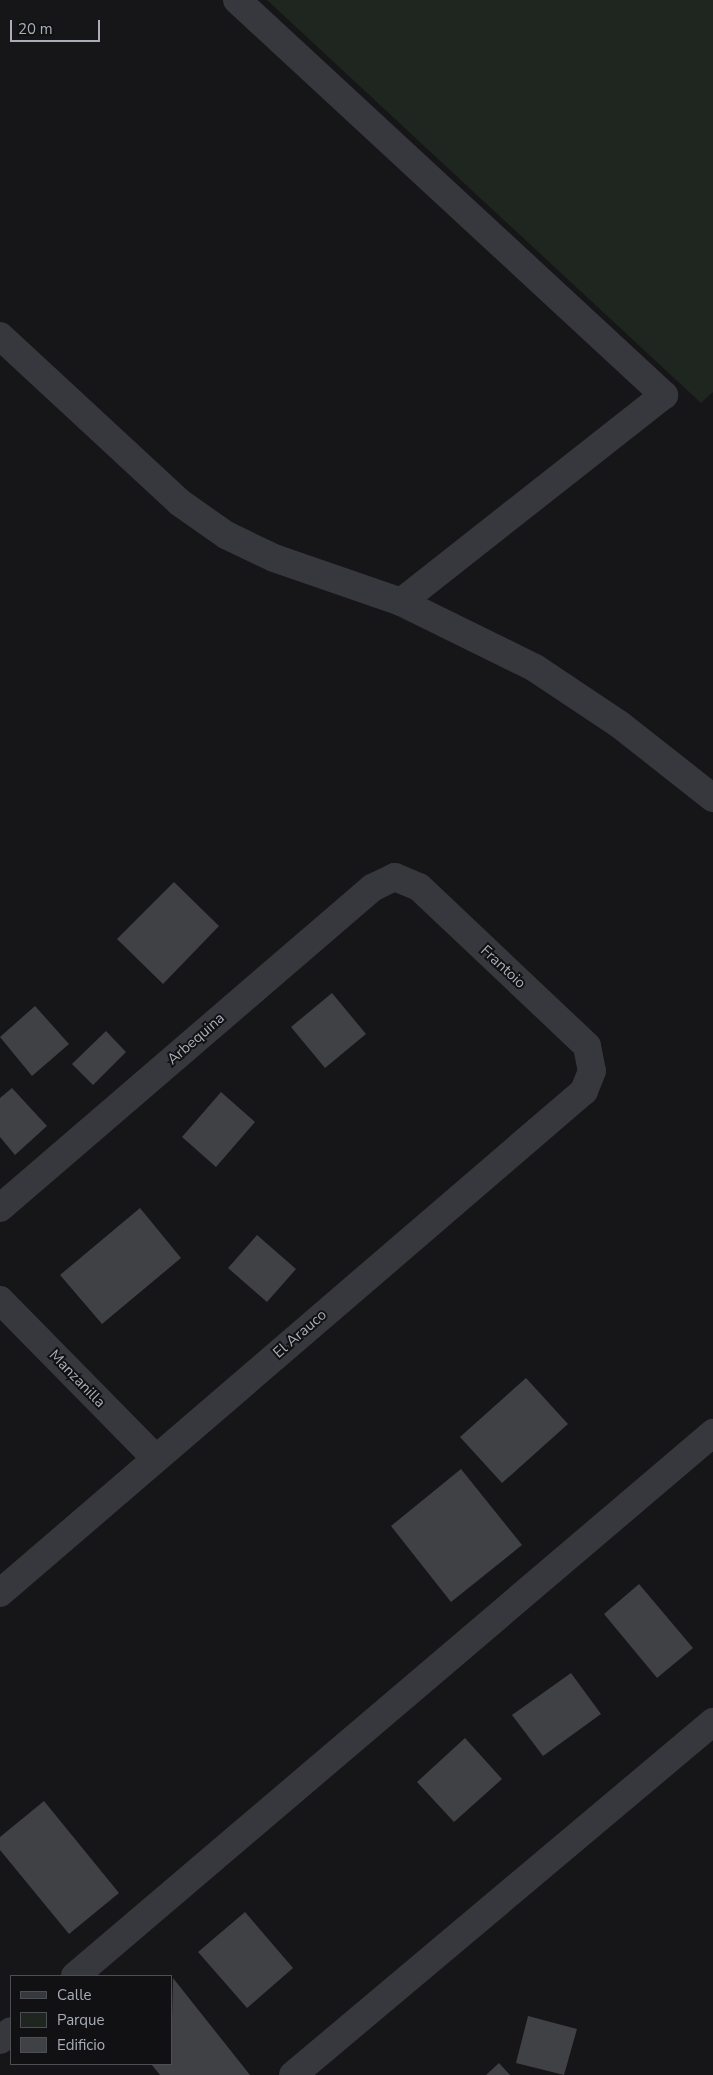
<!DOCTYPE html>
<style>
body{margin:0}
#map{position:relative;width:713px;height:2075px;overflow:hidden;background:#161618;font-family:"Nunito Sans",sans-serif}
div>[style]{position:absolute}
.green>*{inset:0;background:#1e261f}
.building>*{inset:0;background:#404145}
.minor>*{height:28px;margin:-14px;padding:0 14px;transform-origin:14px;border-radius:14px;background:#37383d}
span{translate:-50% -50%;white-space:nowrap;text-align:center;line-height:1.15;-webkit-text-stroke:4px #111113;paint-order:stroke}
.street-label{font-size:15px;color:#a8adb8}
.legend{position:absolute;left:10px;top:1975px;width:162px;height:90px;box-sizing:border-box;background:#111113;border:1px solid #4d4f55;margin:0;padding:6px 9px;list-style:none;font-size:15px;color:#a8adb8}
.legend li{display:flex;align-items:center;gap:10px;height:25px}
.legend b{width:25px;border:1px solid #4d4f55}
.scale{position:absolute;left:10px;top:20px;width:90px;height:22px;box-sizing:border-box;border:2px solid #a8adb8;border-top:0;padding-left:6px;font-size:15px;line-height:18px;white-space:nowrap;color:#a8adb8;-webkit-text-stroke:4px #111113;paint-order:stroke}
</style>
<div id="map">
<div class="green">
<div style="clip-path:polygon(267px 0,713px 0,713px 392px,701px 403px)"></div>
</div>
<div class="building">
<div style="clip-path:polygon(174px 882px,219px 926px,163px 984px,117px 939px)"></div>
<div style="clip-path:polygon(332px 993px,366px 1034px,325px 1068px,291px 1027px)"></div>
<div style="clip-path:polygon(35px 1006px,69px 1044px,32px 1076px,0 1037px)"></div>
<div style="clip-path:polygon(106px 1031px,126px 1052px,93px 1085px,72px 1064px)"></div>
<div style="clip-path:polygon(12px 1088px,47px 1126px,15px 1155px,0 1137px,0 1098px)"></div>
<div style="clip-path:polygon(221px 1092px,255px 1122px,216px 1167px,182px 1137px)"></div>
<div style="clip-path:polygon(140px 1208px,181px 1258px,102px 1324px,60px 1275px)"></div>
<div style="clip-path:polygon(257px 1235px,296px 1269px,267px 1302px,228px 1268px)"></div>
<div style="clip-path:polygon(526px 1378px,568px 1424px,502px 1483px,460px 1437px)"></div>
<div style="clip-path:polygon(461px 1469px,522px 1545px,451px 1602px,391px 1526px)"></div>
<div style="clip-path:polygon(639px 1584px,693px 1648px,657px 1678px,604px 1614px)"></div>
<div style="clip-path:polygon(571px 1673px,601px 1714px,543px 1756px,512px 1715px)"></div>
<div style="clip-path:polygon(465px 1738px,502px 1779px,454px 1822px,417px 1782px)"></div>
<div style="clip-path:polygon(44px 1801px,119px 1893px,69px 1934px,0 1850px,0 1837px)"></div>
<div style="clip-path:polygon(245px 1912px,293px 1968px,247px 2008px,198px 1952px)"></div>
<div style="clip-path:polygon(173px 1978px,250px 2075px,160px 2075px,151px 2064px,171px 2064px)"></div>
<div style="clip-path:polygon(528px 2016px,577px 2029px,564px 2075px,516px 2063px)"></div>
<div style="clip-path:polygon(499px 2063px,510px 2075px,486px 2075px)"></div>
</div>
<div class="minor">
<div style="left:237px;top:0;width:582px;rotate:42.77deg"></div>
<div style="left:664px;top:395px;width:335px;rotate:141.8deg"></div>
<div style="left:0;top:336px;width:244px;rotate:42.8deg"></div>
<div style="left:179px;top:502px;width:57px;rotate:35.1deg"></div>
<div style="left:226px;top:535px;width:53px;rotate:25.6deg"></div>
<div style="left:274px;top:558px;width:134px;rotate:19.1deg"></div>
<div style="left:401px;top:602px;width:149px;rotate:26.2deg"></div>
<div style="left:535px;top:668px;width:101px;rotate:33.7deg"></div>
<div style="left:619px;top:724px;width:120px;rotate:38.2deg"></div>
<div style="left:0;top:1208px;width:491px;rotate:-40.7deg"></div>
<div style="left:372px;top:888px;width:25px;rotate:-26deg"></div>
<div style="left:395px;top:877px;width:26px;rotate:23deg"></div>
<div style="left:419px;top:887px;width:231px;rotate:43.4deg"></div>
<div style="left:587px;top:1046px;width:25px;rotate:79deg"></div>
<div style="left:592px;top:1071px;width:22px;rotate:112deg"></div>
<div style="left:584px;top:1091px;width:770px;rotate:139.32deg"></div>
<div style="left:0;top:1300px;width:221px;rotate:45.5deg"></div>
<div style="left:75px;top:1976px;width:838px;rotate:-40.4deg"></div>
<div style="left:0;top:2040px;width:14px;rotate:-39deg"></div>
<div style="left:293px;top:2075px;width:549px;rotate:-40.05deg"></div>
</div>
<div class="street-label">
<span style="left:503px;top:967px;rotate:43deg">Frantoio</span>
<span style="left:196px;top:1039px;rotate:-41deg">Arbequina</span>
<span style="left:300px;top:1334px;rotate:-41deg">El Arauco</span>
<span style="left:77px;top:1379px;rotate:46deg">Manzanilla</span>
</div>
<ul class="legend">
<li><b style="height:6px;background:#37383d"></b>Calle</li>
<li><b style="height:14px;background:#1e261f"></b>Parque</li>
<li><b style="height:14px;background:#404145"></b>Edificio</li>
</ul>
<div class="scale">20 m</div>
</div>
